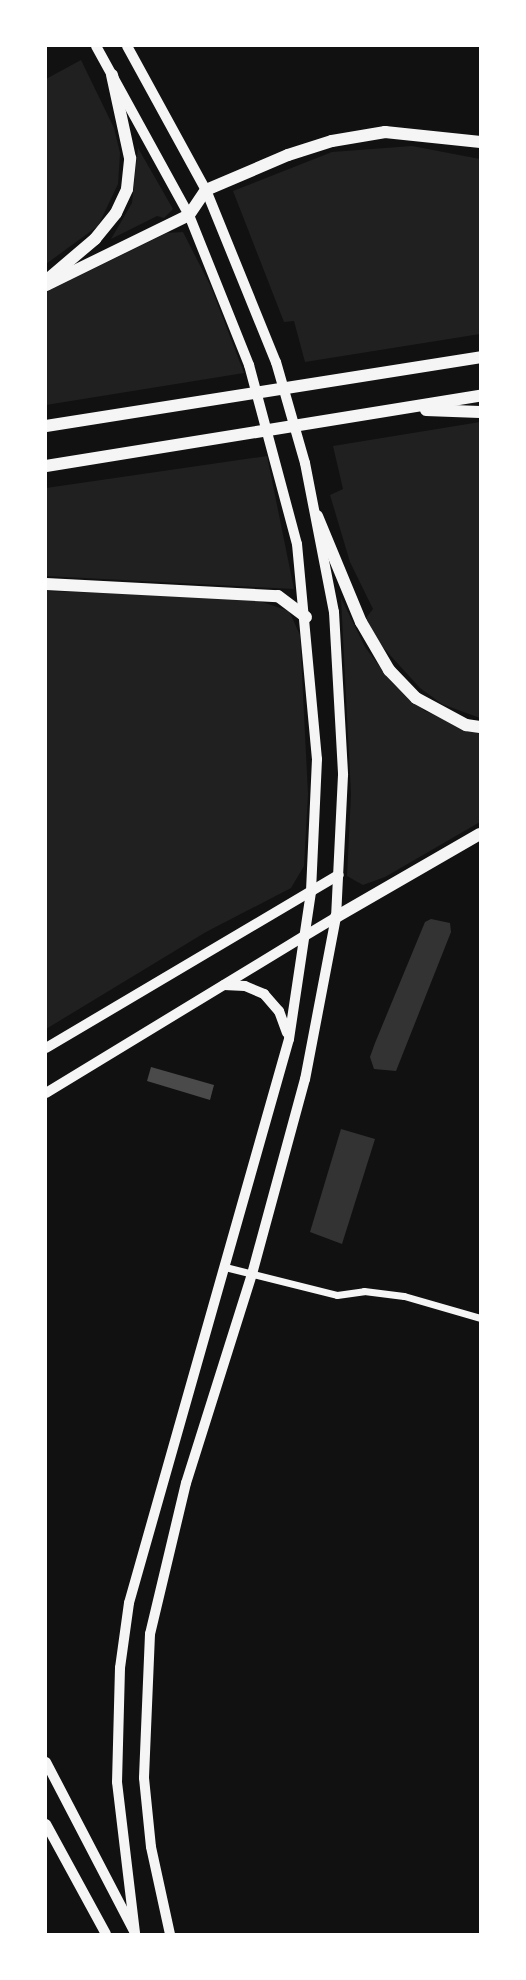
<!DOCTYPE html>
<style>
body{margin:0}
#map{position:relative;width:526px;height:1980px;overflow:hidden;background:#111;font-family:"Nunito Sans",sans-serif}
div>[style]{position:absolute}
.green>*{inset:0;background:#202020}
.water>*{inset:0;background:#333}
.building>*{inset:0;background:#4a4a4a}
.minor>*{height:7px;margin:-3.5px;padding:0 3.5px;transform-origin:3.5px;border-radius:3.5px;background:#f5f5f5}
.secondary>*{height:10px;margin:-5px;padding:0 5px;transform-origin:5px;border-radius:5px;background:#f5f5f5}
.primary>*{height:10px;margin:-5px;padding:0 5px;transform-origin:5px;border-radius:5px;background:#f5f5f5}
.motorway>*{height:12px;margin:-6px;padding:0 6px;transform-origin:6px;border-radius:6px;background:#f5f5f5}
span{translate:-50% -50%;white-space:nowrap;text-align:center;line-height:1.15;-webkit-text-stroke:5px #fff;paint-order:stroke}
.frame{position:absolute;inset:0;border:47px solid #fff;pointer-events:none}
</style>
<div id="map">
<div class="green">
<div style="clip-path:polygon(81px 60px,114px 128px,120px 153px,118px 184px,98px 226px,46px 264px,46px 79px)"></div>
<div style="clip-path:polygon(412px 146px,480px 159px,480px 334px,305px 362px,294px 321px,284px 322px,233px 191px,332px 152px)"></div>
<div style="clip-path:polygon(138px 148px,173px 209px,164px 218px,157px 216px,111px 239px,132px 203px)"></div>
<div style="clip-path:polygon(183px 232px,211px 287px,244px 373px,46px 405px,46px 292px,167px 233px)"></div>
<div style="clip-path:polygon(480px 422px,480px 718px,442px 704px,420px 688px,379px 643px,366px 618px,373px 609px,350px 562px,330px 495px,343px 489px,333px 446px)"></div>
<div style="clip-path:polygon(267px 456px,294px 589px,46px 576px,46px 488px)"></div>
<div style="clip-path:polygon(46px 591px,250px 598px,289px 611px,300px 635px,308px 794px,304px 866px,291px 888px,206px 932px,46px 1029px)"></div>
<div style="clip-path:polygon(341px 598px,365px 647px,392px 683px,425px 711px,480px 734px,480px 822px,385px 877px,363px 885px,347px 876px,351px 794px)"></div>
</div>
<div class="water">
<div style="clip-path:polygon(431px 919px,450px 923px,451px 932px,396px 1071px,374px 1069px,370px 1057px,375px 1043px,425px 922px)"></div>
<div style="clip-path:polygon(341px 1129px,375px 1139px,342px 1244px,310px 1232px)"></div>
</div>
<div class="building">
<div style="clip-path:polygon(151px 1067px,214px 1085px,210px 1100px,147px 1081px)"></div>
</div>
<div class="minor">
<div style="left:225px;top:1267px;width:115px;rotate:14deg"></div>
<div style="left:337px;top:1295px;width:27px;rotate:-8deg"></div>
<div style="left:364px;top:1291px;width:40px;rotate:7.1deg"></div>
<div style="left:404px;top:1296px;width:79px;rotate:16.1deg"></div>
</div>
<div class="secondary">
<div style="left:46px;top:1048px;width:340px;rotate:-30.6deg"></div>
<div style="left:46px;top:1093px;width:301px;rotate:-31.3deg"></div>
<div style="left:46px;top:1762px;width:191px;rotate:62.5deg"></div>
<div style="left:46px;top:1824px;width:125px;rotate:61.4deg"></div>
</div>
<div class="primary">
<div style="left:96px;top:46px;width:193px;rotate:61.2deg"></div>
<div style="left:189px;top:215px;width:162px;rotate:68.2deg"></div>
<div style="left:249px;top:365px;width:185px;rotate:75deg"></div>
<div style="left:297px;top:544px;width:216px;rotate:84.7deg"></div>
<div style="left:317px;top:759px;width:133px;rotate:92.6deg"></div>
<div style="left:311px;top:892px;width:149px;rotate:98.5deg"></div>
<div style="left:289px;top:1039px;width:586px;rotate:105.84deg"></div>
<div style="left:129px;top:1603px;width:66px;rotate:97.9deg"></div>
<div style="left:120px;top:1668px;width:114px;rotate:91.5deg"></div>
<div style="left:117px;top:1782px;width:153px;rotate:83.2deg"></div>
<div style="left:127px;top:46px;width:164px;rotate:61.3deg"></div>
<div style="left:206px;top:190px;width:186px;rotate:67.9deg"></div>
<div style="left:276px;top:362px;width:105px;rotate:74deg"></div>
<div style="left:305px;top:463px;width:152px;rotate:79deg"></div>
<div style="left:334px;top:612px;width:163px;rotate:86.8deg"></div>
<div style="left:343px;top:775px;width:142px;rotate:92.8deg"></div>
<div style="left:336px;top:917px;width:165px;rotate:100.8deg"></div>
<div style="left:305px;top:1079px;width:202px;rotate:105.2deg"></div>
<div style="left:252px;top:1274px;width:219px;rotate:107.5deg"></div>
<div style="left:186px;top:1483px;width:155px;rotate:103.4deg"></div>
<div style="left:150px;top:1634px;width:144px;rotate:92.4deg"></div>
<div style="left:144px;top:1778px;width:69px;rotate:84.2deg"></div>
<div style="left:151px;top:1847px;width:89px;rotate:77.7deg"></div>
<div style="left:303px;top:937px;width:39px;rotate:-31deg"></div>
<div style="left:224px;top:985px;width:21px;rotate:3deg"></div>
<div style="left:245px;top:986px;width:21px;rotate:23deg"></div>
<div style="left:264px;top:994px;width:23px;rotate:49deg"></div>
<div style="left:279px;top:1011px;width:23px;rotate:70deg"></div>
</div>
<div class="motorway">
<div style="left:48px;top:279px;width:62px;rotate:-40.4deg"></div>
<div style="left:95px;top:239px;width:33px;rotate:-51deg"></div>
<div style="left:116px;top:213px;width:26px;rotate:-65deg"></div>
<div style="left:127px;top:189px;width:31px;rotate:-84deg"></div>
<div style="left:130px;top:158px;width:85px;rotate:-102.2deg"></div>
<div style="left:46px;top:285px;width:159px;rotate:-26.1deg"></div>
<div style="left:189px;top:215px;width:30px;rotate:-56deg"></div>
<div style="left:206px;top:190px;width:89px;rotate:-23.1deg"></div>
<div style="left:288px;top:155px;width:46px;rotate:-17.7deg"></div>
<div style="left:332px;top:141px;width:54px;rotate:-9.6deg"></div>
<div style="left:385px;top:132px;width:96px;rotate:6deg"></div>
<div style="left:426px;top:410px;width:54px;rotate:2.1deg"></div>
<div style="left:46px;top:426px;width:439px;rotate:-9deg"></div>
<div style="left:46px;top:466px;width:440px;rotate:-9.2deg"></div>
<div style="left:317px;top:516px;width:115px;rotate:67.5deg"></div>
<div style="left:361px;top:622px;width:56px;rotate:59.7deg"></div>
<div style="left:389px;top:670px;width:39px;rotate:46deg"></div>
<div style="left:416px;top:698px;width:57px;rotate:28.4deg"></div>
<div style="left:466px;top:725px;width:14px;rotate:8deg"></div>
<div style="left:46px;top:584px;width:232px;rotate:3deg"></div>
<div style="left:278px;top:596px;width:35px;rotate:37deg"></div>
<div style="left:336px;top:917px;width:166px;rotate:-30deg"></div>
</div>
<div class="frame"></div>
</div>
